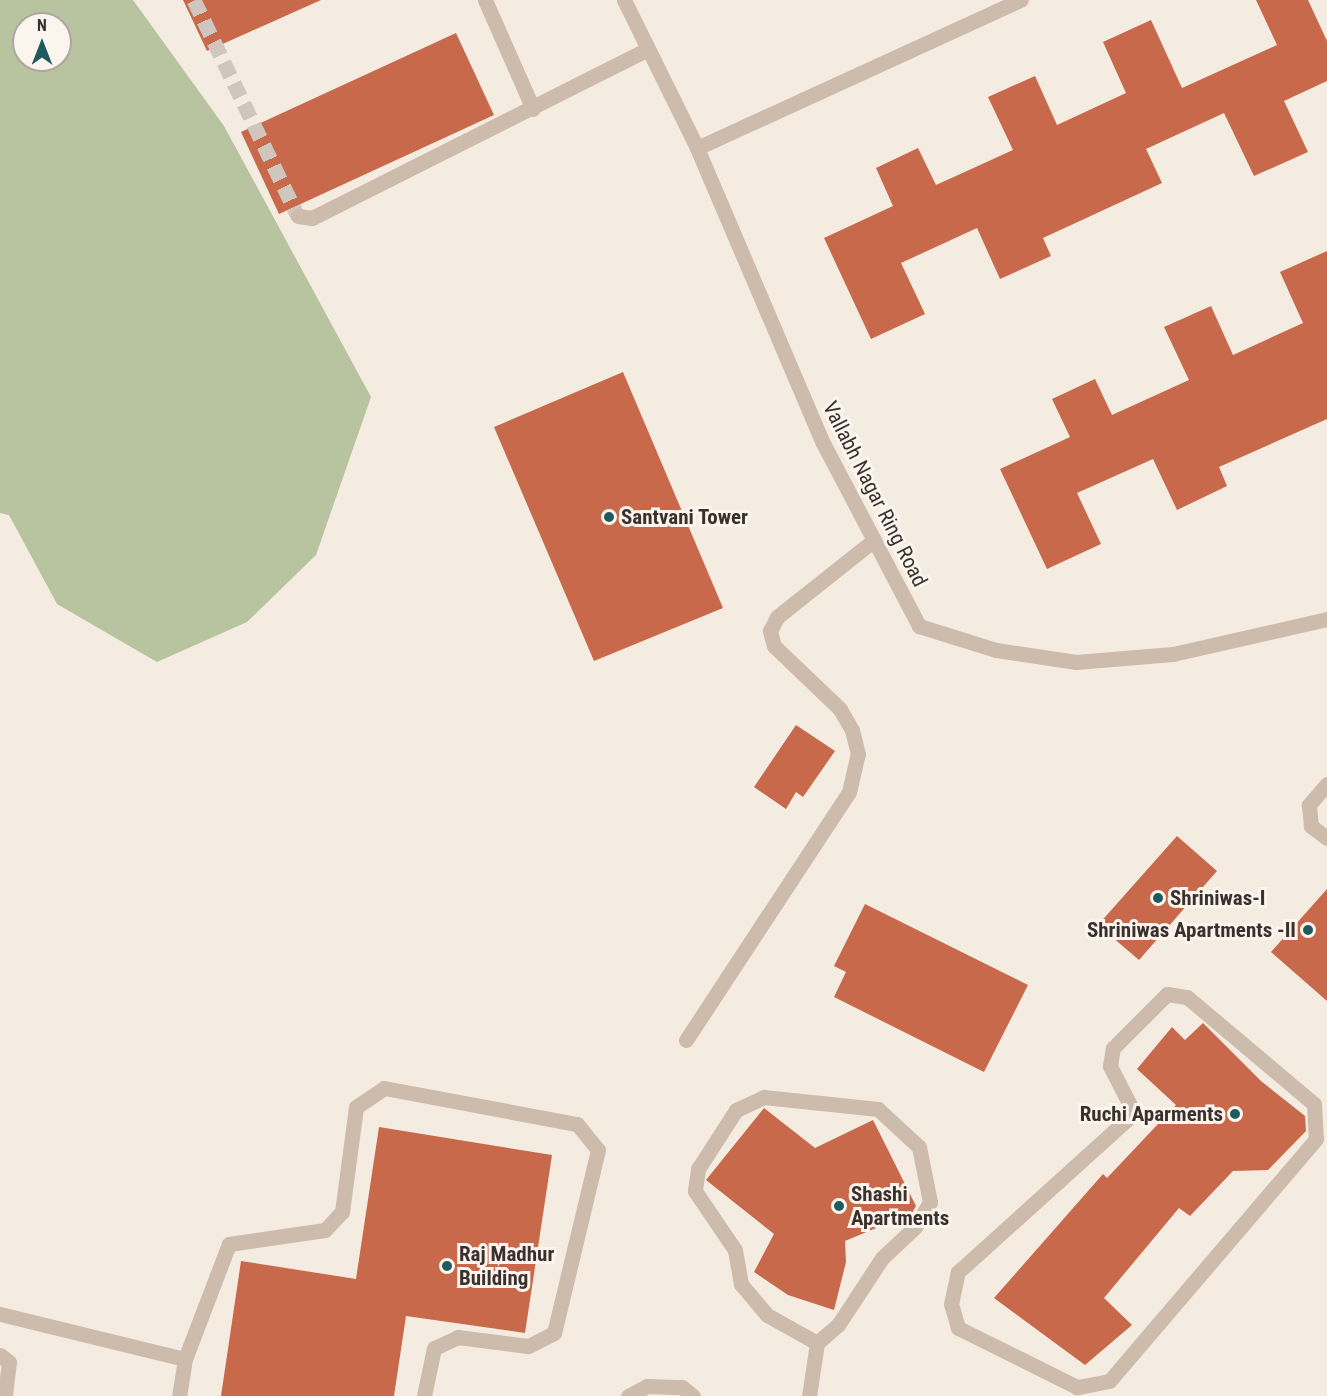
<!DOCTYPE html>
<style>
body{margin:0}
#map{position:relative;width:1327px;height:1396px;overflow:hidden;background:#f4ebe1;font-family:"Roboto Condensed",sans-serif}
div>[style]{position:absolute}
.green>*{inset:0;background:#b8c4a0}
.building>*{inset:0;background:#c8694b}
.minor-tunnel>*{height:15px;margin-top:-7.5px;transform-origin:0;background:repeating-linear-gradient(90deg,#cfc6bd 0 15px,transparent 0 23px)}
.minor>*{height:15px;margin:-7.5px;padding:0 7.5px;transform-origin:7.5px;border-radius:7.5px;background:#cdbbac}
.dots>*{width:16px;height:16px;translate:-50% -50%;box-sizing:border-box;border:3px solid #fbf5ee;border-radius:50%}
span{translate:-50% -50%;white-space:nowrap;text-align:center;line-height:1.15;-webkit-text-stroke:6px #fbf5ee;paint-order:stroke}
.street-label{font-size:21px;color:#3b302b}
.poi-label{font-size:21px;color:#3b302b;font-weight:700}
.left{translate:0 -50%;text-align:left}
.right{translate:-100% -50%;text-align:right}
.north{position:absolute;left:12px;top:12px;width:60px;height:60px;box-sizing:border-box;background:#fbf5ee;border:2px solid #aea6a0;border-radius:50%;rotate:0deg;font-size:16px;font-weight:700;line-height:24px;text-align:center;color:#3b302b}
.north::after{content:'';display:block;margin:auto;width:21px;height:27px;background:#1f5a5e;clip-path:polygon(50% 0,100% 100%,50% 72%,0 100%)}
</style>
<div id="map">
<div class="green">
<div style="clip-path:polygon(evenodd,0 0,133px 0,224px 126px,371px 397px,316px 555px,247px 622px,157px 662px,57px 604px,9px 515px,0 513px,0 0,24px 24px,60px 24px,60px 60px,24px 60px,24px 24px)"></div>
</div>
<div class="building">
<div style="clip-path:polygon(183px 0,321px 0,207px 51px)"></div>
<div style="clip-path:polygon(1256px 0,1308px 0,1327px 41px,1327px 81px,1284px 101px,1308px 152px,1254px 176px,1224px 113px,1146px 149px,1162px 183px,1043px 238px,1051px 256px,1000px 279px,977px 228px,901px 263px,925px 314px,871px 339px,824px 238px,893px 206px,876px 168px,918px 148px,936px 185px,1013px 150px,988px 97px,1035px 76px,1057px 125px,1126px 93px,1103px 42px,1151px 20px,1182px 88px,1277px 45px)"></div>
<div style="clip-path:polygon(456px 33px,494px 115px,279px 214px,241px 132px)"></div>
<div style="clip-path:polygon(1327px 251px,1327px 419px,1219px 467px,1227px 486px,1177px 510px,1153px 459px,1077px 493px,1101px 544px,1047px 569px,1000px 469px,1070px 437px,1052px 399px,1095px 379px,1112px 415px,1189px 380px,1164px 327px,1211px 306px,1233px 355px,1303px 323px,1280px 272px)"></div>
<div style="clip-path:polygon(623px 372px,723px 608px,594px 661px,494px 427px)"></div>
<div style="clip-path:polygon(796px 725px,835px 751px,803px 797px,796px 792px,786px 809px,754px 787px)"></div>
<div style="clip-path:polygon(1177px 836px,1217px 871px,1139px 960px,1098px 925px)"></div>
<div style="clip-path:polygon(1327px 889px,1327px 1001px,1271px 952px)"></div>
<div style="clip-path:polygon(865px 904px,1028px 985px,984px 1072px,834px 997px,846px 972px,834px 966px)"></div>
<div style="clip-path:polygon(1203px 1023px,1261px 1081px,1305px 1116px,1306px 1131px,1268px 1170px,1233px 1171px,1190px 1216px,1179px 1208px,1104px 1298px,1132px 1325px,1085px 1365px,994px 1298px,1103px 1174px,1107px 1178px,1176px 1105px,1137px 1069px,1172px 1027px,1185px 1040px)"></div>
<div style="clip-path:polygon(764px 1108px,815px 1148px,873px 1120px,916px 1206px,912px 1213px,845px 1241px,846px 1262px,834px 1310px,788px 1295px,754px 1272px,774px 1234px,706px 1180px)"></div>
<div style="clip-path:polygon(379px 1127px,552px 1155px,525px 1333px,406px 1316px,394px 1396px,221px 1396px,241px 1261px,356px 1279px)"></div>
</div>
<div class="minor-tunnel">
<div style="left:194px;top:0;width:240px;rotate:64.3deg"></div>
</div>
<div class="minor">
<div style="left:485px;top:0;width:119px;rotate:66.2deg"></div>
<div style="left:624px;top:0;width:165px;rotate:63.7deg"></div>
<div style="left:697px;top:148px;width:321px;rotate:66.9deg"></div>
<div style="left:823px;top:443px;width:207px;rotate:62.3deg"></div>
<div style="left:919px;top:626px;width:81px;rotate:17.3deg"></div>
<div style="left:996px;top:650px;width:81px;rotate:8.5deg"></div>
<div style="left:1076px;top:662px;width:97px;rotate:-4.7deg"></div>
<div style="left:1173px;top:654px;width:158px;rotate:-12.8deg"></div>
<div style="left:697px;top:148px;width:356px;rotate:-24.6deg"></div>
<div style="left:298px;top:216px;width:14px;rotate:8deg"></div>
<div style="left:312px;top:218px;width:376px;rotate:-26.7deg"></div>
<div style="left:1327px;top:784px;width:28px;rotate:131deg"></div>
<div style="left:1309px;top:805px;width:21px;rotate:85deg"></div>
<div style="left:1311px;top:826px;width:20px;rotate:37deg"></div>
<div style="left:1167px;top:994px;width:20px;rotate:9deg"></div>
<div style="left:1187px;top:997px;width:166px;rotate:40.1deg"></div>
<div style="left:1314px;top:1104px;width:35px;rotate:87deg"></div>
<div style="left:1316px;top:1139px;width:318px;rotate:130.5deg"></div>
<div style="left:1109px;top:1381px;width:33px;rotate:169deg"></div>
<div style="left:1077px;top:1387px;width:133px;rotate:-153.6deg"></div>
<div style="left:958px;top:1328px;width:25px;rotate:-106deg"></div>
<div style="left:951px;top:1304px;width:33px;rotate:-78deg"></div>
<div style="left:958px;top:1272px;width:227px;rotate:-42.1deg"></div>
<div style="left:1126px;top:1120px;width:17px;rotate:-80deg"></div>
<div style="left:1129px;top:1103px;width:42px;rotate:-117.2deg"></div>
<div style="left:1110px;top:1066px;width:18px;rotate:-81deg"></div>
<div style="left:1113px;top:1048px;width:76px;rotate:-45deg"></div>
<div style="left:686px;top:1040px;width:297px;rotate:-56.7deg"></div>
<div style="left:849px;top:792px;width:39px;rotate:-77deg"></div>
<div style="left:858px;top:754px;width:25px;rotate:-104deg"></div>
<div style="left:852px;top:730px;width:24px;rotate:-120deg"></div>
<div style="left:840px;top:709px;width:91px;rotate:-136.3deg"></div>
<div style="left:774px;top:646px;width:16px;rotate:-105deg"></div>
<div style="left:770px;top:631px;width:16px;rotate:-63deg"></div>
<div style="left:777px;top:617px;width:124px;rotate:-38.4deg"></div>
<div style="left:0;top:1314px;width:190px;rotate:13.7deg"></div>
<div style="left:185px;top:1359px;width:37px;rotate:99deg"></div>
<div style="left:0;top:1355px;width:11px;rotate:38deg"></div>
<div style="left:9px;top:1362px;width:34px;rotate:97deg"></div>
<div style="left:185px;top:1359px;width:123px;rotate:-69.1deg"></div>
<div style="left:229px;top:1244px;width:97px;rotate:-8.3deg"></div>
<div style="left:325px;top:1230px;width:25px;rotate:-47deg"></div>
<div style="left:342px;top:1212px;width:106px;rotate:-82.4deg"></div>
<div style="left:356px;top:1107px;width:34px;rotate:-34deg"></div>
<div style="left:384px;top:1088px;width:196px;rotate:10.6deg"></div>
<div style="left:577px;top:1124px;width:33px;rotate:51deg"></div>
<div style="left:598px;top:1150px;width:188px;rotate:103.5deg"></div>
<div style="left:554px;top:1333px;width:29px;rotate:153deg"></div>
<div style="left:528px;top:1346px;width:71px;rotate:-172.7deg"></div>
<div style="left:458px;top:1337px;width:26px;rotate:155deg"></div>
<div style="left:434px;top:1348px;width:49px;rotate:101.8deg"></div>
<div style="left:628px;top:1396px;width:21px;rotate:-28deg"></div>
<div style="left:647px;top:1386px;width:35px;rotate:2deg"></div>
<div style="left:682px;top:1387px;width:14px;rotate:39deg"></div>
<div style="left:809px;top:1396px;width:54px;rotate:-81.4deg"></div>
<div style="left:817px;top:1343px;width:28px;rotate:-41deg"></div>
<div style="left:838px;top:1325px;width:80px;rotate:-56.7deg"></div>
<div style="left:882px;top:1258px;width:45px;rotate:-43.2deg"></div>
<div style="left:915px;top:1227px;width:29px;rotate:-59deg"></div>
<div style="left:930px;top:1202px;width:56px;rotate:-101.3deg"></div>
<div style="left:919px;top:1147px;width:56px;rotate:-137.2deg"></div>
<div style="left:878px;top:1109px;width:115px;rotate:-174deg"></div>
<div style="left:764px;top:1097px;width:31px;rotate:155deg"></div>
<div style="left:736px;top:1110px;width:70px;rotate:122.8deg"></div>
<div style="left:698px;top:1169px;width:22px;rotate:98deg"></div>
<div style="left:695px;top:1191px;width:71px;rotate:55.9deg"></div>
<div style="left:735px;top:1250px;width:35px;rotate:80deg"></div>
<div style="left:741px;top:1284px;width:40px;rotate:50deg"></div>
<div style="left:767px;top:1315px;width:57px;rotate:29.2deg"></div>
</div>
<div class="dots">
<div style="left:609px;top:517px;background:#1f5a5e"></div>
<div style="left:1158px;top:898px;background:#1f5a5e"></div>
<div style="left:1308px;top:930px;background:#1f5a5e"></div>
<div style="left:1235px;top:1114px;background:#1f5a5e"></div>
<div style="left:839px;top:1206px;background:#1f5a5e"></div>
<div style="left:447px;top:1266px;background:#1f5a5e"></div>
</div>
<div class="street-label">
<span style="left:875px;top:494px;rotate:63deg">Vallabh Nagar Ring Road</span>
</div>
<div class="poi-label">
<span class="left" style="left:621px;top:517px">Santvani Tower</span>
<span class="left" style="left:1170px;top:898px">Shriniwas-I</span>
<span class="right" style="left:1296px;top:930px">Shriniwas Apartments -II</span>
<span class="right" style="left:1223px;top:1114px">Ruchi Aparments</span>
<span class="left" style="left:851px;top:1206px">Shashi<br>Apartments</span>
<span class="left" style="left:459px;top:1266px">Raj Madhur<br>Building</span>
</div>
<div class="north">N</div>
</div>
